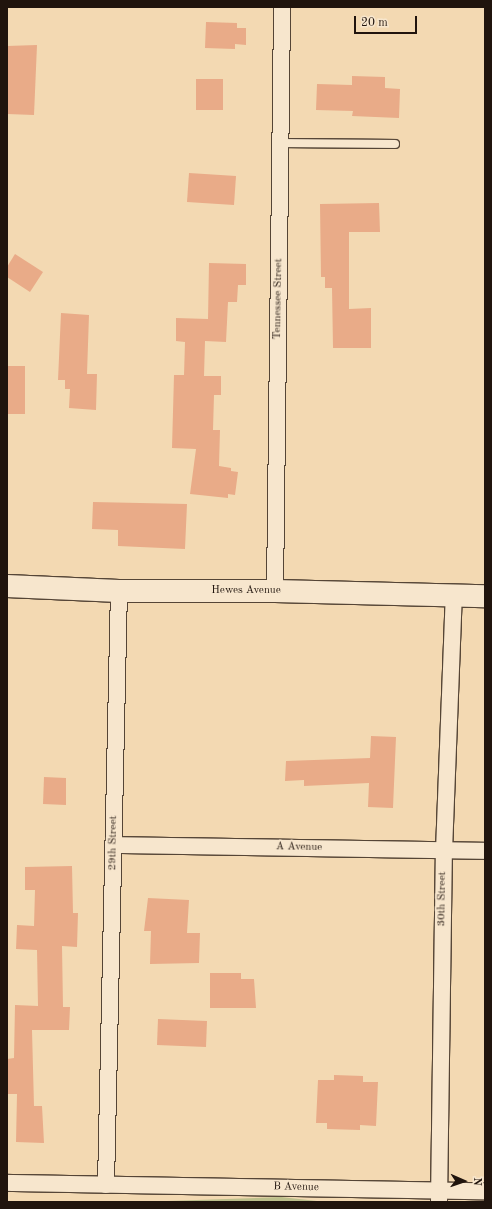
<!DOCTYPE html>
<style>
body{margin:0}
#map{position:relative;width:492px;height:1209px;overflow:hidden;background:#f3d9b2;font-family:"Old Standard TT",serif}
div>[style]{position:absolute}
.green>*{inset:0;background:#bcbf8b}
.building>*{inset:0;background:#e9ab88}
.roads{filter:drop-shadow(1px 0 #554536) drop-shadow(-1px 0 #554536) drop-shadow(0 1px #554536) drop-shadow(0 -1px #554536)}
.lane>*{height:8px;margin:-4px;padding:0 4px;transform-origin:4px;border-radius:4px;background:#f7e6cd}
.street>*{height:16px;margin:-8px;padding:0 8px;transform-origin:8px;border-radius:8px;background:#f7e6cd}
.secondary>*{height:22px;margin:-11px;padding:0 11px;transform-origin:11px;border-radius:11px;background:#f7e6cd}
span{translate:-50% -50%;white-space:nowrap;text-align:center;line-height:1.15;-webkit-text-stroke:3px #f7e6cd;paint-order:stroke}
.street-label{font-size:11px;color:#20140d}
.frame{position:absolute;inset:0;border:8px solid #20140d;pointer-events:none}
.north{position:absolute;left:444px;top:1161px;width:40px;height:40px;-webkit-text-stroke:3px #f7e6cd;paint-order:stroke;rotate:92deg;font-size:11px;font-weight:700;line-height:16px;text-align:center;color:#20140d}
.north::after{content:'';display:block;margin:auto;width:14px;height:18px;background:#20140d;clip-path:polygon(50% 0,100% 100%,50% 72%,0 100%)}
.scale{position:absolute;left:354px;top:16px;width:63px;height:18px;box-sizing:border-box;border:2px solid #20140d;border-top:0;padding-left:5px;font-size:12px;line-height:14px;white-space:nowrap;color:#20140d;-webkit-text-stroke:3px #f7e6cd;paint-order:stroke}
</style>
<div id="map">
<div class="green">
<div style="clip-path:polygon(281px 1197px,326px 1202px,165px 1202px,167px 1201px)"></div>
</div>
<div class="building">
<div style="clip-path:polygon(206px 22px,237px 23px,237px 28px,246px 28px,246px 45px,235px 44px,235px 49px,205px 48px)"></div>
<div style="clip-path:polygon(37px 45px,34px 115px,7px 114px,7px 46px)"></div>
<div style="clip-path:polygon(352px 76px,385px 77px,385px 88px,400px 89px,399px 118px,352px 116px,353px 111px,316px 110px,317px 84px,352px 85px)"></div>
<div style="clip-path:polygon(196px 79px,223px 79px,223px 110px,196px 110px)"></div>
<div style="clip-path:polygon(189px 173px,236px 176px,234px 205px,187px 202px)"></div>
<div style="clip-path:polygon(379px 203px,380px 232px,349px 232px,349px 309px,371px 308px,371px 348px,333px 348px,332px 288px,325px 288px,325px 277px,321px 277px,320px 204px)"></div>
<div style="clip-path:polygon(15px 254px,43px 272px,30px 292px,7px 277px,7px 267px)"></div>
<div style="clip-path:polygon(209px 263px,246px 264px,246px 285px,238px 285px,237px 302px,228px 302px,226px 342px,205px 341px,204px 376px,221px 376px,221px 395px,214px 395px,213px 430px,220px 430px,219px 466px,231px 468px,231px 471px,238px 472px,235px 495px,228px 494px,228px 498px,190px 494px,196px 449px,172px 448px,174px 375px,184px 375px,185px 342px,176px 341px,176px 318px,208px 319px)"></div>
<div style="clip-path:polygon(61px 313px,89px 315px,87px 374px,97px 374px,96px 410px,69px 408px,70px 389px,65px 389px,65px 380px,58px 380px)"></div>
<div style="clip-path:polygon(7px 366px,25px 366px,25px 414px,7px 414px)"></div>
<div style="clip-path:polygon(93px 502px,187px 504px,185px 549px,118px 546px,118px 530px,92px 529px)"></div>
<div style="clip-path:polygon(371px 736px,396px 737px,393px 808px,368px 807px,369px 783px,304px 786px,304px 780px,285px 781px,286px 761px,370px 758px)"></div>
<div style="clip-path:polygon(44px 777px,66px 778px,66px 805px,43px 804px)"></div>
<div style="clip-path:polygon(72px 866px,73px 913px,78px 913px,77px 947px,62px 946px,63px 1007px,70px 1007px,69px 1030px,32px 1030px,34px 1106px,42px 1106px,44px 1143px,16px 1142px,17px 1094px,7px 1094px,7px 1059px,14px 1058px,15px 1005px,38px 1006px,37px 950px,16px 949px,17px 925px,34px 926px,35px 890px,25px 890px,25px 867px)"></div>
<div style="clip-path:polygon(148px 898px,189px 900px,187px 933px,200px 933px,199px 963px,150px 964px,151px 931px,144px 931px)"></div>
<div style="clip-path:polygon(210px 973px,241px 973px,241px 979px,254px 979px,256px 1008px,210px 1008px)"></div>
<div style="clip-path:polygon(158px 1019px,207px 1021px,206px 1047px,157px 1045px)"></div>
<div style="clip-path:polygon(334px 1075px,363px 1076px,363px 1082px,378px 1082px,376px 1126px,360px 1125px,360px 1130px,327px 1129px,327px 1123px,316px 1123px,318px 1080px,334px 1080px)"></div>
</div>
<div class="roads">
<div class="lane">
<div style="left:281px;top:143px;width:114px;rotate:0.5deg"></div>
</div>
<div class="street">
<div style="left:275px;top:591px;width:584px;rotate:-89.31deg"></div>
<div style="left:114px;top:845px;width:371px;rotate:0.9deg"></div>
<div style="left:7px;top:1183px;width:478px;rotate:1deg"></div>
<div style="left:106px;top:1185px;width:594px;rotate:-88.75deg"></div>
<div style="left:439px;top:1202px;width:351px;rotate:-89.2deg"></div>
<div style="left:444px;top:851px;width:256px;rotate:-87.8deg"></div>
</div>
<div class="secondary">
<div style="left:7px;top:586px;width:112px;rotate:2.6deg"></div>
<div style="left:119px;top:591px;width:156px"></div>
<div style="left:275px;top:591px;width:210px;rotate:1.4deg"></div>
</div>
</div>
<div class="street-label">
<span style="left:279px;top:299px;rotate:-89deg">Tennessee Street</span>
<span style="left:246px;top:591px">Hewes Avenue</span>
<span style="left:114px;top:843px;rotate:-89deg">29th Street</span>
<span style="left:299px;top:848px;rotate:1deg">A Avenue</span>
<span style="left:443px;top:899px;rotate:-89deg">30th Street</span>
<span style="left:296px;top:1188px;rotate:1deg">B Avenue</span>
</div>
<div class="frame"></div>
<div class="north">N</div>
<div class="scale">20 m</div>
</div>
